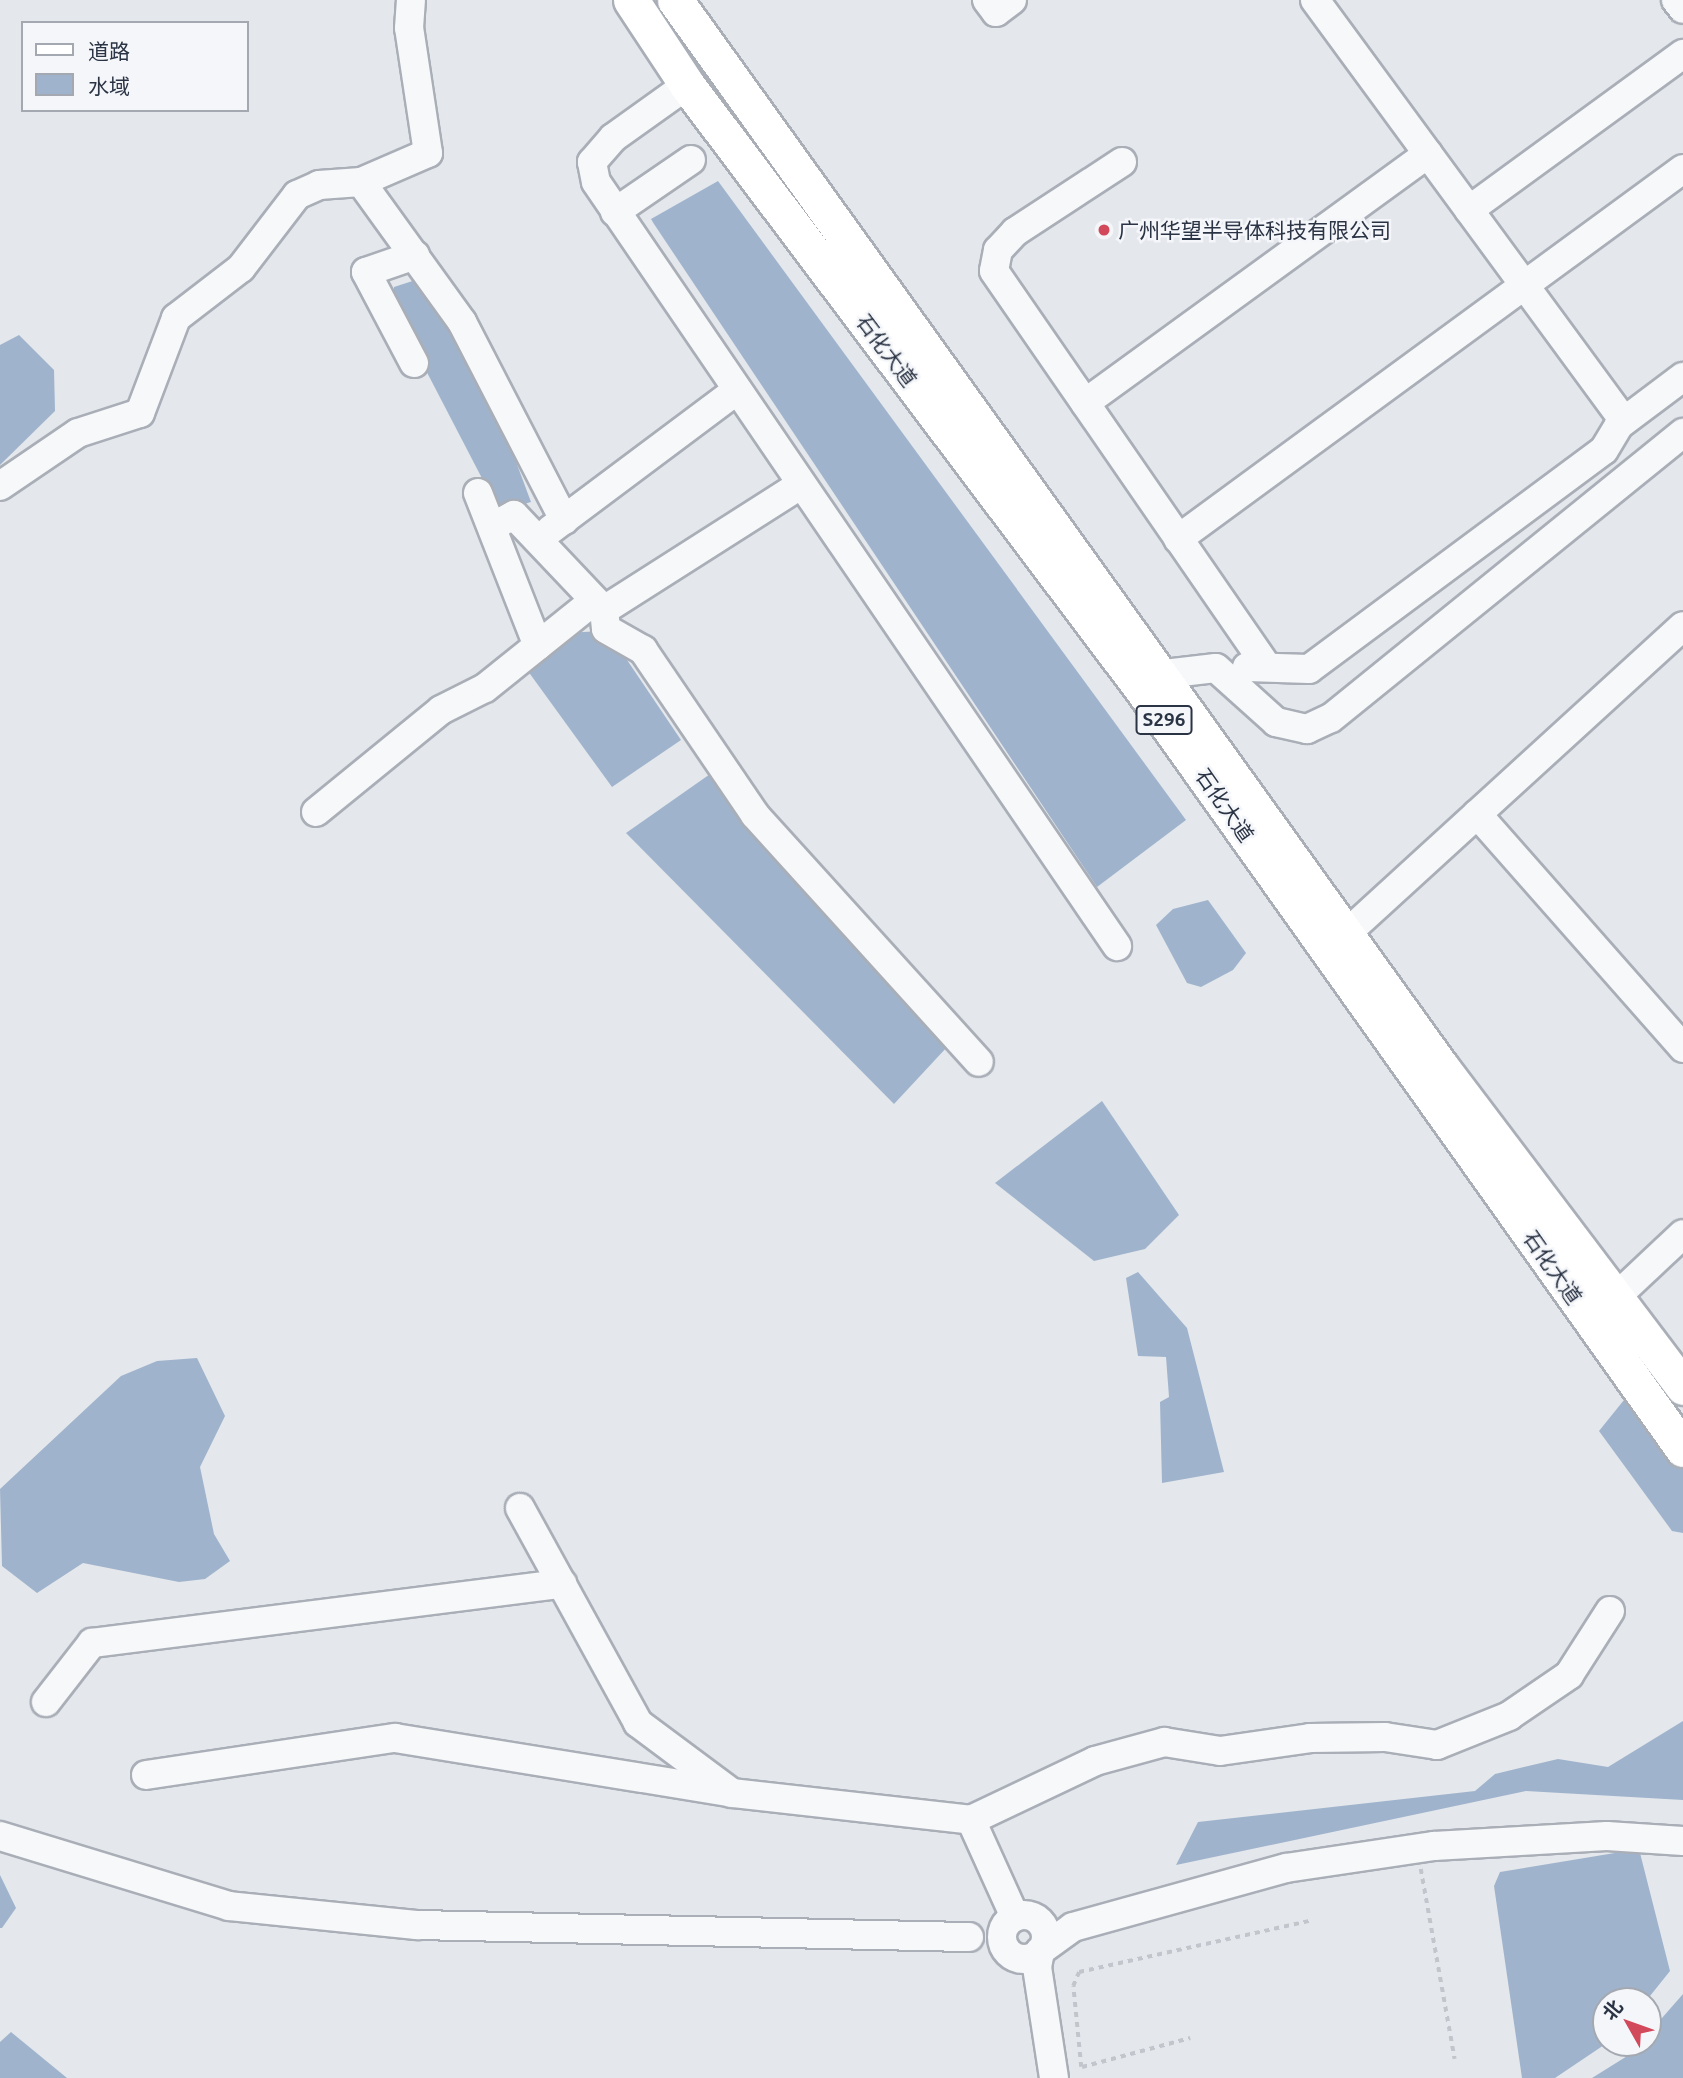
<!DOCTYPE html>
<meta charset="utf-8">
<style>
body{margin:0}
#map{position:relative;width:1683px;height:2078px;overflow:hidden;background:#e4e7ec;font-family:Ubuntu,"Noto Sans SC",sans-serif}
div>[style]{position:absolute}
.water>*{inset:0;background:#9fb4cc}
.path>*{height:3.5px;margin-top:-1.75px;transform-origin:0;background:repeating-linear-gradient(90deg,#c2c5cb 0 5px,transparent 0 10px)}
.roads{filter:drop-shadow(2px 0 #a9aeb7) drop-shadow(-2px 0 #a9aeb7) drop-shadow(0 2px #a9aeb7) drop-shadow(0 -2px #a9aeb7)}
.minor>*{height:28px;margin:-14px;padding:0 14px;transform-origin:14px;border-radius:14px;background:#f7f8fa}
.minor>.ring{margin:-14px;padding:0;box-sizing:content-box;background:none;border:28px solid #f7f8fa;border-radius:50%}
.major>*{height:35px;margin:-17.5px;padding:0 17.5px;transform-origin:17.5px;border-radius:17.5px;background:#fff}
.dots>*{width:19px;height:19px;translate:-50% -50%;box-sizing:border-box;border:4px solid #f4f6f9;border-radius:50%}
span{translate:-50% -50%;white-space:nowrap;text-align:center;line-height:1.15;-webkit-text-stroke:5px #f4f6f9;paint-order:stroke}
.shield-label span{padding:2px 5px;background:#f4f6f9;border:2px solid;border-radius:5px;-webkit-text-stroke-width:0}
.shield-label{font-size:19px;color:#2b3445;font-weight:700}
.poi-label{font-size:21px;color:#2b3445}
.left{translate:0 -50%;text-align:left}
.street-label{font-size:21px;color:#2b3445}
.legend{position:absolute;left:21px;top:21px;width:228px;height:91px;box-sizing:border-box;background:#f4f6f9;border:2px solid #a4a8b1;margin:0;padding:9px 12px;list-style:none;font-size:21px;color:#2b3445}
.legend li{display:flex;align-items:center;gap:14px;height:35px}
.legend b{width:35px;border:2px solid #a4a8b1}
.north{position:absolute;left:1592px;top:1987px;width:70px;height:70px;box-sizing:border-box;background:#f4f6f9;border:2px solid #a4a8b1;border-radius:50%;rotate:310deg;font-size:19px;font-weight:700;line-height:28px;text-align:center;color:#2b3445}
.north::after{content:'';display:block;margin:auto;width:24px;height:32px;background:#d1495b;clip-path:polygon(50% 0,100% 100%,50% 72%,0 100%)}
</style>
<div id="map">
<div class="water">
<div style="clip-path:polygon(718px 181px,1186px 820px,1097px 887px,654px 224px,651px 219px)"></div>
<div style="clip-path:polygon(428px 276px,477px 357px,531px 502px,499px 511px,393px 307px,394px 287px)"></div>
<div style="clip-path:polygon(19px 335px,54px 370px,55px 411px,0 465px,0 345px)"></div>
<div style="clip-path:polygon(600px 631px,621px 651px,681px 740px,612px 787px,525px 667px,567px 633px)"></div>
<div style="clip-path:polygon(713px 772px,948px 1046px,894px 1104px,626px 833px)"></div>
<div style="clip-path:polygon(1208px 900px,1246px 953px,1233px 970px,1201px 987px,1187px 983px,1156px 925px,1173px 909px)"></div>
<div style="clip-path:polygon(1102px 1101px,1179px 1215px,1145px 1249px,1094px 1261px,995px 1183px)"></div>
<div style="clip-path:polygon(1138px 1272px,1187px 1328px,1224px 1472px,1162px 1483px,1160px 1402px,1169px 1397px,1166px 1357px,1138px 1356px,1126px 1278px)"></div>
<div style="clip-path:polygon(197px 1358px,225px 1416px,200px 1467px,214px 1534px,230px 1561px,205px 1579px,179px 1582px,83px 1563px,37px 1593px,2px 1566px,0 1489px,121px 1376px,157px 1361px)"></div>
<div style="clip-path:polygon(1628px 1395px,1683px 1467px,1683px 1533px,1672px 1531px,1599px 1431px)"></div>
<div style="clip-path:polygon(1683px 1721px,1683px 1800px,1526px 1791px,1176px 1865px,1198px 1822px,1475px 1791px,1495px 1774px,1558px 1759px,1608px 1767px)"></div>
<div style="clip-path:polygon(1639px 1849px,1670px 1971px,1646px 2001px,1606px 2001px,1607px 2043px,1555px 2078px,1522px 2078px,1494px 1886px,1500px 1872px)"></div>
<div style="clip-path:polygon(0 1875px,16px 1908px,2px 1928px,0 1928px)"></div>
<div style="clip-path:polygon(1683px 1994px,1683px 2078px,1592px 2078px,1648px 2043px,1648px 2034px)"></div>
<div style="clip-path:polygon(11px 2032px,67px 2078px,0 2078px,0 2042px)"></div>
</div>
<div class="path">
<div style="left:1421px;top:1869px;width:193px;rotate:79.9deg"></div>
<div style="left:1081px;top:2067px;width:81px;rotate:-95.6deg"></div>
<div style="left:1073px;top:1986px;width:15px;rotate:-67deg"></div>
<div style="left:1079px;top:1972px;width:236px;rotate:-12.5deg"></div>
<div style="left:1082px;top:2067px;width:112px;rotate:-15deg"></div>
</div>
<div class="roads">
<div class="minor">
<div style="left:987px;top:0;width:15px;rotate:53deg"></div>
<div style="left:996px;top:12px;width:20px;rotate:-37deg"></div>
<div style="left:1315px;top:0;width:522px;rotate:53.72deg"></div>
<div style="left:1676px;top:0;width:11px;rotate:52deg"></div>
<div style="left:687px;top:85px;width:91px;rotate:144.4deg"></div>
<div style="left:613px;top:138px;width:32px;rotate:131deg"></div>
<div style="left:592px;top:162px;width:20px;rotate:79deg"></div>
<div style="left:596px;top:182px;width:925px;rotate:55.71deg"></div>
<div style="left:1122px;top:162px;width:128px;rotate:146.8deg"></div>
<div style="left:1015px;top:232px;width:25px;rotate:133deg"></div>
<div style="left:998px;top:250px;width:21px;rotate:101deg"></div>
<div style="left:994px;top:271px;width:480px;rotate:55.4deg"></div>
<div style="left:361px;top:182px;width:173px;rotate:54.2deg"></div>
<div style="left:462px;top:322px;width:223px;rotate:62.7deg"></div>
<div style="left:1469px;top:210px;width:265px;rotate:-36.1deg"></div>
<div style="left:615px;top:212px;width:92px;rotate:-34.4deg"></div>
<div style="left:414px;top:363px;width:103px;rotate:-117.8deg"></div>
<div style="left:366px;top:272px;width:52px;rotate:-19.1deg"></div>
<div style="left:1085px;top:403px;width:424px;rotate:-36deg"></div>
<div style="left:0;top:486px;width:94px;rotate:-34.2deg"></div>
<div style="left:78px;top:433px;width:65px;rotate:-17.9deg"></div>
<div style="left:140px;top:413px;width:102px;rotate:-69.2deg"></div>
<div style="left:176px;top:318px;width:82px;rotate:-37.6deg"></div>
<div style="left:241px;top:268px;width:92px;rotate:-52.5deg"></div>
<div style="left:297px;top:195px;width:24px;rotate:-24deg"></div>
<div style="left:319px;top:185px;width:42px;rotate:-4.1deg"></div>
<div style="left:361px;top:182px;width:73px;rotate:-23.4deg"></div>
<div style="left:428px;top:153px;width:126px;rotate:-98.6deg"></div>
<div style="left:409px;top:28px;width:28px;rotate:-86deg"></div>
<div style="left:478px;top:493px;width:164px;rotate:68.6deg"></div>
<div style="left:492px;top:527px;width:25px;rotate:-29deg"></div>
<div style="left:514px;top:515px;width:131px;rotate:46.5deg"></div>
<div style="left:604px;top:610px;width:231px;rotate:-32.5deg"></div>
<div style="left:550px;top:530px;width:232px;rotate:-36.8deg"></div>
<div style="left:1178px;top:539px;width:626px;rotate:-36.23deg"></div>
<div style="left:604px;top:610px;width:19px;rotate:84deg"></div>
<div style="left:606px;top:629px;width:43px;rotate:29.6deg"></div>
<div style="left:643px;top:650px;width:199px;rotate:55.8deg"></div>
<div style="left:755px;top:815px;width:333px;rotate:47.8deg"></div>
<div style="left:1247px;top:667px;width:62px;rotate:1.8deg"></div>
<div style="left:1309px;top:669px;width:367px;rotate:-36.6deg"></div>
<div style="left:1604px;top:450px;width:29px;rotate:-59deg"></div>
<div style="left:1619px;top:425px;width:80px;rotate:-36.9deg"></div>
<div style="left:1147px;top:685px;width:20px;rotate:-33deg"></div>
<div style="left:1164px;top:674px;width:52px;rotate:-6.6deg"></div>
<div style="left:1216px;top:668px;width:81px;rotate:42deg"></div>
<div style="left:1276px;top:722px;width:32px;rotate:13deg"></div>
<div style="left:1307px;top:729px;width:26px;rotate:-25deg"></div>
<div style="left:1331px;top:718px;width:453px;rotate:-39deg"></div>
<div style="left:316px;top:812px;width:161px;rotate:-39.2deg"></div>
<div style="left:441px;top:710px;width:49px;rotate:-26.6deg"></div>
<div style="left:485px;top:688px;width:136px;rotate:-38.7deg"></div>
<div style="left:1477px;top:814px;width:312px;rotate:48.6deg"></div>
<div style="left:1347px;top:933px;width:455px;rotate:-42.4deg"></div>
<div style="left:1601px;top:1311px;width:112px;rotate:-43.2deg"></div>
<div style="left:520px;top:1508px;width:245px;rotate:61.2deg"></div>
<div style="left:638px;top:1723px;width:117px;rotate:36.7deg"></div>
<div style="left:732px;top:1793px;width:241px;rotate:6.4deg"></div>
<div style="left:46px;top:1702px;width:75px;rotate:-52.1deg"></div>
<div style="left:92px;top:1643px;width:474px;rotate:-7.2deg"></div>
<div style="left:146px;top:1775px;width:252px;rotate:-8.5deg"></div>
<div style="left:395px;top:1738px;width:337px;rotate:9.2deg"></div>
<div style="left:0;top:1836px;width:239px;rotate:17deg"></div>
<div style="left:229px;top:1906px;width:189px;rotate:5.8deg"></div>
<div style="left:417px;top:1925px;width:552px;rotate:1.25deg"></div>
<div class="ring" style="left:1002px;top:1915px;width:16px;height:16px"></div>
<div style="left:1015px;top:1917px;width:107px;rotate:-114.4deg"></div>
<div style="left:971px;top:1820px;width:137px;rotate:-25.4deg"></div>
<div style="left:1095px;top:1761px;width:72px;rotate:-15.4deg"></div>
<div style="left:1164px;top:1742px;width:57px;rotate:9.1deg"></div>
<div style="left:1220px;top:1751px;width:91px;rotate:-8.2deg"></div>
<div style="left:1310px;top:1738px;width:75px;rotate:-0.8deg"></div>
<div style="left:1385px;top:1737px;width:53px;rotate:8.7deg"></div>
<div style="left:1437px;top:1745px;width:78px;rotate:-21.9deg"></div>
<div style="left:1509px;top:1716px;width:73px;rotate:-34.3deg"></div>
<div style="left:1569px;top:1675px;width:76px;rotate:-57.4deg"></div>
<div style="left:1054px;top:2078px;width:112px;rotate:-98.7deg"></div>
<div style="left:1037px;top:1967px;width:16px;rotate:-79deg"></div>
<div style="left:1040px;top:1951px;width:41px;rotate:-36deg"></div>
<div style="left:1073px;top:1927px;width:221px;rotate:-15.5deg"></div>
<div style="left:1286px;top:1868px;width:150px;rotate:-8.5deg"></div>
<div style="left:1434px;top:1846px;width:173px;rotate:-3.3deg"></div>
<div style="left:1607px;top:1836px;width:76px;rotate:3.8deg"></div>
</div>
<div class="major">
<div style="left:631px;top:0;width:102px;rotate:56.6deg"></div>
<div style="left:687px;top:85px;width:756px;rotate:53.01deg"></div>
<div style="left:1142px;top:689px;width:933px;rotate:54.56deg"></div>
<div style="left:675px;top:0;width:1315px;rotate:54.32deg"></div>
<div style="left:1442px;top:1068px;width:400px;rotate:52.9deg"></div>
</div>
</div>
<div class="dots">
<div style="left:1104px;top:230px;background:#d1495b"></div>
</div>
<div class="shield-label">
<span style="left:1164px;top:720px">S296</span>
</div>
<div class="poi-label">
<span class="left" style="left:1118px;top:230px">广州华望半导体科技有限公司</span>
</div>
<div class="street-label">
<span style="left:887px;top:350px;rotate:53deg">石化大道</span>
<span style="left:1225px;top:805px;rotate:55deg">石化大道</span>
<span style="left:1553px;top:1267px;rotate:55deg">石化大道</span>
</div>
<ul class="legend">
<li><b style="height:9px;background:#fff"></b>道路</li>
<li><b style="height:19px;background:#9fb4cc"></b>水域</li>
</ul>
<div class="north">北</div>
</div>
